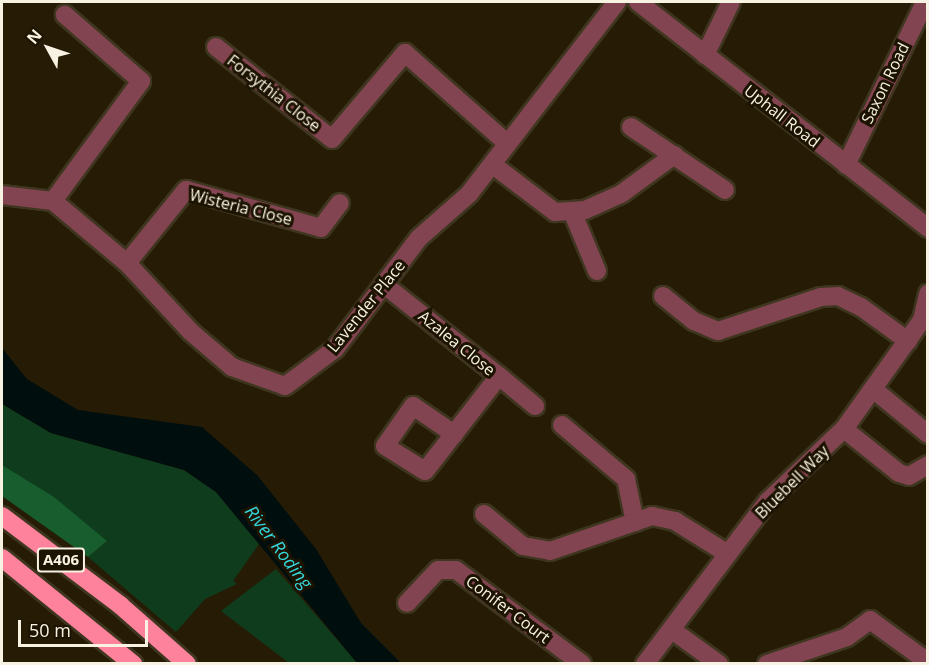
<!DOCTYPE html>
<style>
body{margin:0}
#map{position:relative;width:929px;height:665px;overflow:hidden;background:#261c05;font-family:"Open Sans",sans-serif}
div>[style]{position:absolute}
.green>*{inset:0;background:#0f3c1c}
.forest>*{inset:0;background:#175d2d}
.water>*{inset:0;background:#000e0e}
.roads{filter:drop-shadow(2px 0 #3f3620) drop-shadow(-2px 0 #3f3620) drop-shadow(0 2px #3f3620) drop-shadow(0 -2px #3f3620)}
.street>*{height:18px;margin:-9px;padding:0 9px;transform-origin:9px;border-radius:9px;background:#824450}
.highway>*{height:18px;margin:-9px;padding:0 9px;transform-origin:9px;border-radius:9px;background:#fe829b}
span{translate:-50% -50%;white-space:nowrap;text-align:center;line-height:1.15;-webkit-text-stroke:6px #1c1300;paint-order:stroke}
.shield-label span{padding:2px 4px;background:#1c1300;border:2px solid;border-radius:4px;-webkit-text-stroke-width:0}
.shield-label{font-size:15px;color:#f8f2e3;font-weight:700}
.street-label{font-size:16px;color:#f8f2e3}
.water-label{font-size:18px;color:#34d8dd;font-style:italic}
.frame{position:absolute;inset:0;border:3px solid #f8f2e3;pointer-events:none}
.north{position:absolute;left:18px;top:18px;width:60px;height:60px;-webkit-text-stroke:4px #1c1300;paint-order:stroke;rotate:310deg;font-size:16px;font-weight:700;line-height:24px;text-align:center;color:#f8f2e3}
.north::after{content:'';display:block;margin:auto;width:21px;height:27px;background:#f8f2e3;clip-path:polygon(50% 0,100% 100%,50% 72%,0 100%)}
.scale{position:absolute;left:18px;top:620px;width:130px;height:27px;box-sizing:border-box;border:3px solid #f8f2e3;border-top:0;padding-left:8px;font-size:18px;line-height:21px;white-space:nowrap;color:#f8f2e3;-webkit-text-stroke:4px #1c1300;paint-order:stroke}
</style>
<div id="map">
<div class="green">
<div style="clip-path:polygon(2px 404px,51px 433px,184px 470px,216px 492px,259px 544px,233px 581px,237px 584px,205px 599px,176px 632px,88px 557px,107px 541px,2px 465px)"></div>
<div style="clip-path:polygon(276px 569px,322px 622px,357px 663px,289px 663px,221px 611px)"></div>
</div>
<div class="forest">
<div style="clip-path:polygon(2px 465px,54px 497px,107px 541px,88px 557px,2px 496px)"></div>
</div>
<div class="water">
<div style="clip-path:polygon(2px 348px,27px 379px,78px 410px,202px 427px,257px 475px,316px 549px,361px 623px,401px 663px,357px 663px,216px 492px,184px 470px,51px 433px,2px 404px)"></div>
</div>
<div class="roads">
<div class="street">
<div style="left:638px;top:2px;width:368px;rotate:37.9deg"></div>
<div style="left:216px;top:47px;width:148px;rotate:38.4deg"></div>
<div style="left:332px;top:139px;width:113px;rotate:-49.7deg"></div>
<div style="left:405px;top:53px;width:137px;rotate:41.5deg"></div>
<div style="left:705px;top:55px;width:59px;rotate:-63.9deg"></div>
<div style="left:631px;top:127px;width:113px;rotate:33.8deg"></div>
<div style="left:493px;top:165px;width:78px;rotate:37.2deg"></div>
<div style="left:555px;top:212px;width:30px;rotate:-4deg"></div>
<div style="left:585px;top:210px;width:39px;rotate:-24deg"></div>
<div style="left:621px;top:194px;width:66px;rotate:-36.3deg"></div>
<div style="left:846px;top:165px;width:181px;rotate:-64.1deg"></div>
<div style="left:2px;top:195px;width:51px;rotate:6.7deg"></div>
<div style="left:53px;top:201px;width:97px;rotate:40deg"></div>
<div style="left:127px;top:263px;width:94px;rotate:47.2deg"></div>
<div style="left:191px;top:332px;width:54px;rotate:40.5deg"></div>
<div style="left:232px;top:367px;width:56px;rotate:19.7deg"></div>
<div style="left:285px;top:386px;width:62px;rotate:-36.5deg"></div>
<div style="left:335px;top:349px;width:139px;rotate:-52.9deg"></div>
<div style="left:419px;top:238px;width:67px;rotate:-41.3deg"></div>
<div style="left:469px;top:194px;width:242px;rotate:-52.4deg"></div>
<div style="left:53px;top:201px;width:149px;rotate:-53.7deg"></div>
<div style="left:141px;top:81px;width:101px;rotate:-139deg"></div>
<div style="left:572px;top:211px;width:65px;rotate:67.4deg"></div>
<div style="left:127px;top:263px;width:94px;rotate:-51.1deg"></div>
<div style="left:186px;top:190px;width:140px;rotate:15.7deg"></div>
<div style="left:321px;top:228px;width:31px;rotate:-53deg"></div>
<div style="left:387px;top:287px;width:143px;rotate:38.5deg"></div>
<div style="left:499px;top:376px;width:120px;rotate:127.9deg"></div>
<div style="left:425px;top:471px;width:47px;rotate:-148deg"></div>
<div style="left:385px;top:446px;width:49px;rotate:-55deg"></div>
<div style="left:413px;top:406px;width:50px;rotate:34.3deg"></div>
<div style="left:663px;top:296px;width:40px;rotate:39deg"></div>
<div style="left:694px;top:321px;width:26px;rotate:23deg"></div>
<div style="left:718px;top:331px;width:108px;rotate:-18.3deg"></div>
<div style="left:821px;top:297px;width:17px;rotate:-3deg"></div>
<div style="left:838px;top:296px;width:25px;rotate:26deg"></div>
<div style="left:861px;top:307px;width:58px;rotate:35.9deg"></div>
<div style="left:499px;top:376px;width:47px;rotate:39.8deg"></div>
<div style="left:873px;top:389px;width:71px;rotate:39.3deg"></div>
<div style="left:562px;top:425px;width:84px;rotate:40.2deg"></div>
<div style="left:626px;top:479px;width:44px;rotate:78.2deg"></div>
<div style="left:844px;top:429px;width:70px;rotate:38.7deg"></div>
<div style="left:899px;top:473px;width:10px;rotate:17deg"></div>
<div style="left:909px;top:476px;width:22px;rotate:-30deg"></div>
<div style="left:484px;top:514px;width:50px;rotate:39.4deg"></div>
<div style="left:523px;top:546px;width:27px;rotate:10deg"></div>
<div style="left:550px;top:551px;width:108px;rotate:-18.9deg"></div>
<div style="left:652px;top:516px;width:24px;rotate:12deg"></div>
<div style="left:675px;top:521px;width:62px;rotate:31.9deg"></div>
<div style="left:407px;top:603px;width:45px;rotate:-46.8deg"></div>
<div style="left:438px;top:570px;width:18px"></div>
<div style="left:456px;top:570px;width:157px;rotate:36.7deg"></div>
<div style="left:672px;top:630px;width:58px;rotate:35.9deg"></div>
<div style="left:645px;top:664px;width:204px;rotate:-53deg"></div>
<div style="left:768px;top:501px;width:105px;rotate:-43.5deg"></div>
<div style="left:844px;top:429px;width:134px;rotate:-54.4deg"></div>
<div style="left:922px;top:320px;width:27px;rotate:-77deg"></div>
<div style="left:767px;top:664px;width:84px;rotate:-18.6deg"></div>
<div style="left:847px;top:637px;width:29px;rotate:-36deg"></div>
<div style="left:870px;top:620px;width:72px;rotate:35.9deg"></div>
</div>
<div class="highway">
<div style="left:2px;top:516px;width:148px;rotate:37deg"></div>
<div style="left:120px;top:605px;width:89px;rotate:41.4deg"></div>
<div style="left:2px;top:558px;width:169px;rotate:39deg"></div>
</div>
</div>
<div class="shield-label">
<span style="left:61px;top:560px">A406</span>
</div>
<div class="street-label">
<span style="left:885px;top:83px;rotate:-64deg">Saxon Road</span>
<span style="left:274px;top:93px;rotate:38deg">Forsythia Close</span>
<span style="left:782px;top:116px;rotate:38deg">Uphall Road</span>
<span style="left:241px;top:207px;rotate:14deg">Wisteria Close</span>
<span style="left:366px;top:306px;rotate:-51deg">Lavender Place</span>
<span style="left:457px;top:343px;rotate:39deg">Azalea Close</span>
<span style="left:792px;top:482px;rotate:-45deg">Bluebell Way</span>
<span style="left:508px;top:609px;rotate:37deg">Conifer Court</span>
</div>
<div class="water-label">
<span style="left:279px;top:547px;rotate:53deg">River Roding</span>
</div>
<div class="frame"></div>
<div class="north">N</div>
<div class="scale">50 m</div>
</div>
